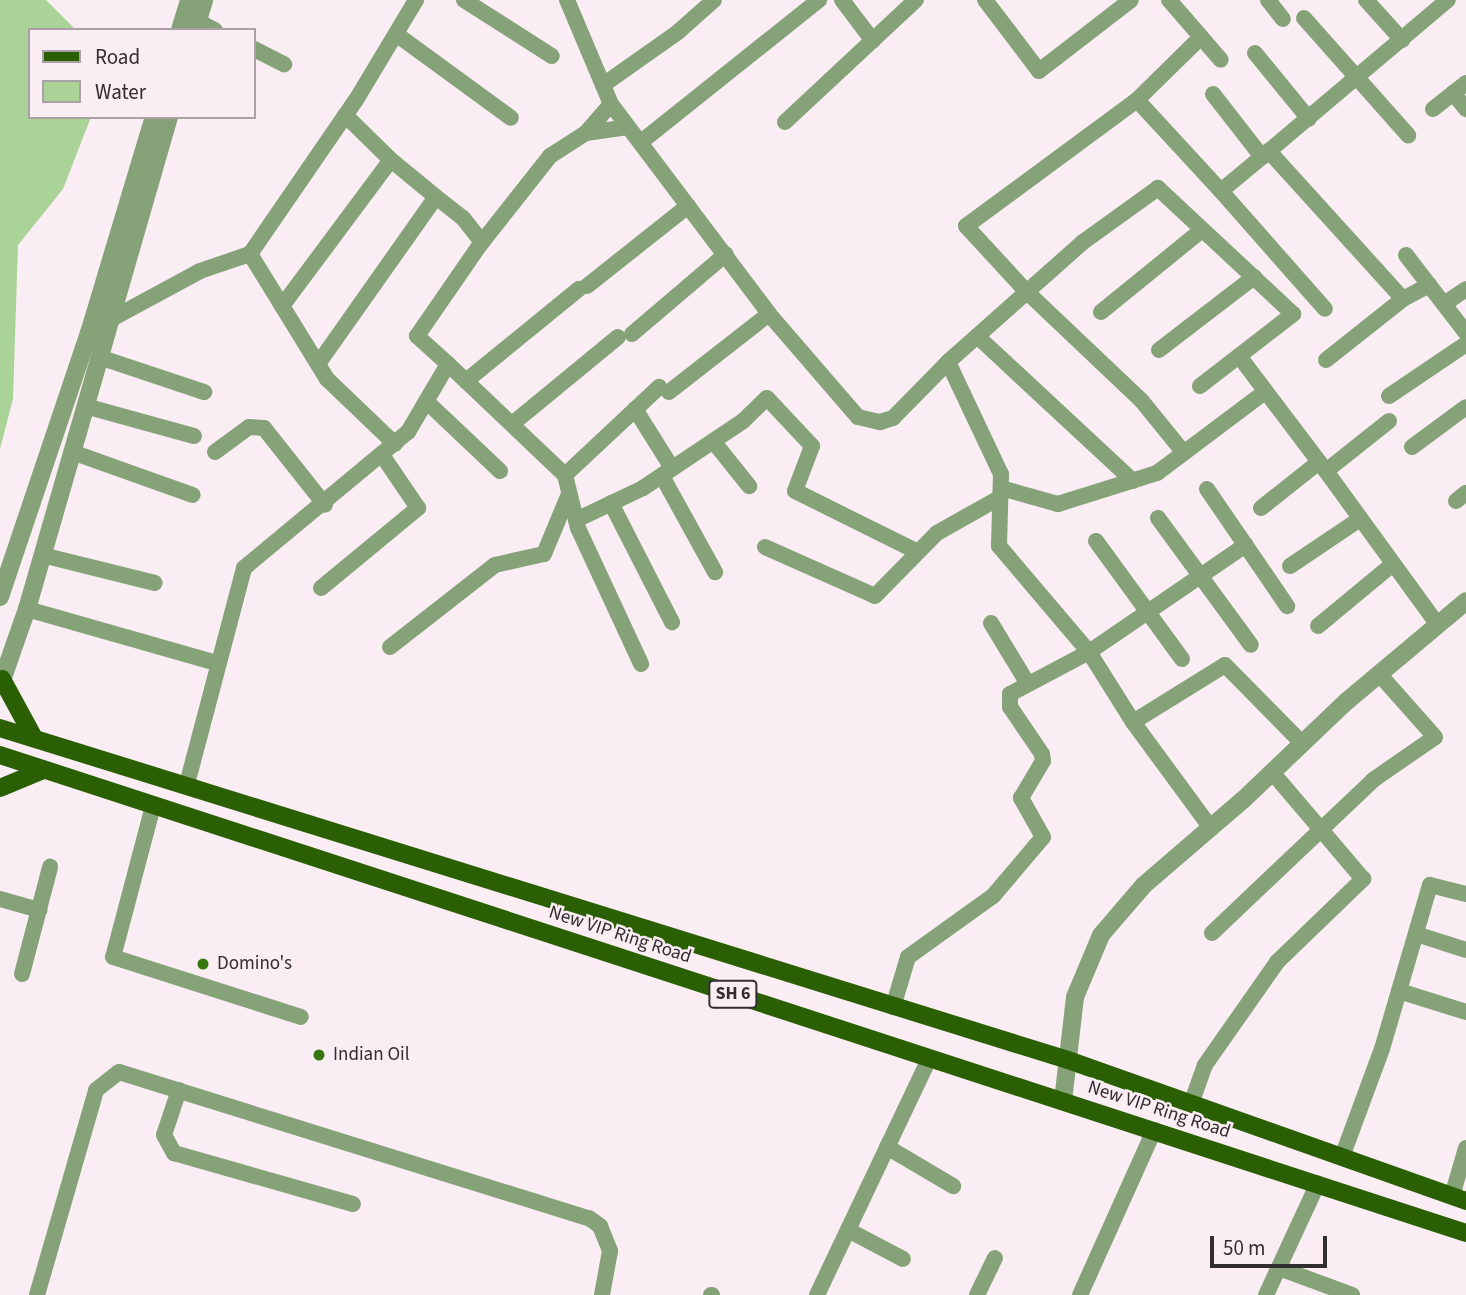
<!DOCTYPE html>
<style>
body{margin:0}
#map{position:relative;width:1466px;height:1295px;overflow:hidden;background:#faedf3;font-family:"Source Sans 3",sans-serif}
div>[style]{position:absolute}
.water>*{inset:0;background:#aad398}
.minor>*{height:16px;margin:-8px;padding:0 8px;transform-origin:8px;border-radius:8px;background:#85a279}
.tertiary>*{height:18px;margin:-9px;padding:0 9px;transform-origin:9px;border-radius:9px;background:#85a279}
.primary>*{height:18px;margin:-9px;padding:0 9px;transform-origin:9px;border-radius:9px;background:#2a6003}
.dots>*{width:19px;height:19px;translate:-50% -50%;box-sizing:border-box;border:4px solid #faedf3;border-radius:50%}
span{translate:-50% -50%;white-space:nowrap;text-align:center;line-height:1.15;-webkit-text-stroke:5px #faedf3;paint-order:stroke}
.shield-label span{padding:2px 5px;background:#faedf3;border:2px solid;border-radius:5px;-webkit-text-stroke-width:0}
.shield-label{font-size:18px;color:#322d2f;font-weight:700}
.street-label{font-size:19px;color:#322d2f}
.poi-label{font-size:19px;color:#322d2f}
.left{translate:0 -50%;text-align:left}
.legend{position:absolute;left:28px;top:28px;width:228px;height:91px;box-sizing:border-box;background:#faedf3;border:2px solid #aaa0a5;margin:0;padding:9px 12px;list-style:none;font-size:21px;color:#322d2f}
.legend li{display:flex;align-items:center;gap:14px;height:35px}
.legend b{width:35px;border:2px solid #aaa0a5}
.scale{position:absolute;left:1210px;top:1236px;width:117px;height:32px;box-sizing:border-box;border:4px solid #322d2f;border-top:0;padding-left:9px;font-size:21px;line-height:24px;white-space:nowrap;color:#322d2f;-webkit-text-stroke:5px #faedf3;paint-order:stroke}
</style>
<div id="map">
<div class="water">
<div style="clip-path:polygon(0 0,46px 0,76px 30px,30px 30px,30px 117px,91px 117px,63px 189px,18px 245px,13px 399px,0 449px)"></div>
</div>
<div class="minor">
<div style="left:464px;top:0;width:104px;rotate:32.5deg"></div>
<div style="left:567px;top:0;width:113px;rotate:67.1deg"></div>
<div style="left:611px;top:104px;width:38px;rotate:131deg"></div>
<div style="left:842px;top:0;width:51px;rotate:52.9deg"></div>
<div style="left:985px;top:0;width:89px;rotate:52.7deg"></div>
<div style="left:1039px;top:71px;width:116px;rotate:-37.7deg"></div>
<div style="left:1169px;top:0;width:49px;rotate:49.1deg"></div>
<div style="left:1201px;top:37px;width:90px;rotate:135.5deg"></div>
<div style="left:1137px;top:100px;width:212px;rotate:143.6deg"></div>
<div style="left:966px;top:226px;width:90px;rotate:47.3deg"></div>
<div style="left:1027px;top:292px;width:157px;rotate:43.5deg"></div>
<div style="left:1141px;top:400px;width:68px;rotate:50.9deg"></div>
<div style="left:1268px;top:0;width:24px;rotate:52deg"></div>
<div style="left:1366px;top:0;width:54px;rotate:48deg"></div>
<div style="left:1304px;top:18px;width:157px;rotate:48.4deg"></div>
<div style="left:197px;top:21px;width:20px;rotate:27deg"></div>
<div style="left:396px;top:34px;width:142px;rotate:36.1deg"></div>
<div style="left:1201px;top:37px;width:30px;rotate:49deg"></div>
<div style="left:254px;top:49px;width:34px;rotate:27deg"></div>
<div style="left:1255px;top:53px;width:85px;rotate:50.7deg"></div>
<div style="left:603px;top:85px;width:92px;rotate:-35.2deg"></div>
<div style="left:678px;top:32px;width:48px;rotate:-41.6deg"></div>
<div style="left:1453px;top:93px;width:21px;rotate:51deg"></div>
<div style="left:1213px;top:94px;width:80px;rotate:52.1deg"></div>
<div style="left:1137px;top:100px;width:124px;rotate:47.3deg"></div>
<div style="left:611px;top:104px;width:263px;rotate:53deg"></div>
<div style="left:769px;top:314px;width:136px;rotate:49.2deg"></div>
<div style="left:858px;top:417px;width:23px;rotate:13deg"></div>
<div style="left:880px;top:422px;width:14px;rotate:-17deg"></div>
<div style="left:893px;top:418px;width:78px;rotate:-45.5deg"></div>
<div style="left:1433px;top:109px;width:42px;rotate:-38.2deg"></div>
<div style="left:785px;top:122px;width:179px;rotate:-43deg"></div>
<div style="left:641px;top:142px;width:228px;rotate:-38.6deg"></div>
<div style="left:1269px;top:151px;width:62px;rotate:140.2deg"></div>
<div style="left:1221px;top:191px;width:157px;rotate:48.6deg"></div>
<div style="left:436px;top:197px;width:34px;rotate:38deg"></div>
<div style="left:463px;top:218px;width:31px;rotate:52deg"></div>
<div style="left:1406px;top:255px;width:98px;rotate:52.4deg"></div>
<div style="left:587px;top:286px;width:129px;rotate:-38.4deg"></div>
<div style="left:1403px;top:299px;width:200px;rotate:-132.2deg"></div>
<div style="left:1269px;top:151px;width:234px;rotate:-40.2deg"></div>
<div style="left:1444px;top:304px;width:27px;rotate:-34deg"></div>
<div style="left:282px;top:306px;width:182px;rotate:-53.3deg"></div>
<div style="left:391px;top:160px;width:64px;rotate:-135.6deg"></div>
<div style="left:1101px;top:312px;width:130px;rotate:-39.1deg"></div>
<div style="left:104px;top:323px;width:109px;rotate:-28.4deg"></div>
<div style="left:200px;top:271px;width:53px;rotate:-18.8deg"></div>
<div style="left:632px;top:334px;width:123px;rotate:-40.4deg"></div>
<div style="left:977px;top:336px;width:213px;rotate:42.9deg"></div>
<div style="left:1159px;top:350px;width:120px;rotate:-37.5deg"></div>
<div style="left:1239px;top:356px;width:144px;rotate:52.9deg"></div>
<div style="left:99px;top:357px;width:111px;rotate:18.4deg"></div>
<div style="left:1326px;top:360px;width:98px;rotate:-38.4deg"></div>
<div style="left:1403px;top:299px;width:30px;rotate:-28deg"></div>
<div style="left:318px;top:364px;width:204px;rotate:-54.8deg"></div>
<div style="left:436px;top:197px;width:58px;rotate:-140.6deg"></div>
<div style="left:448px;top:364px;width:161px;rotate:43.5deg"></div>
<div style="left:565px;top:475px;width:55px;rotate:76.2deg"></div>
<div style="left:578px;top:528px;width:150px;rotate:65.1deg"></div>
<div style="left:466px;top:381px;width:146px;rotate:-39.2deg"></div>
<div style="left:1200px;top:386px;width:118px;rotate:-37.7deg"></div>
<div style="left:1293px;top:314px;width:185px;rotate:-137deg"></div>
<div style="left:1158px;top:188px;width:92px;rotate:144.2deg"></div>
<div style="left:1083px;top:242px;width:181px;rotate:138.4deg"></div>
<div style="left:948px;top:362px;width:124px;rotate:64.7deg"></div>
<div style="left:1001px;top:474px;width:72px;rotate:91.6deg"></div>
<div style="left:999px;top:546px;width:139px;rotate:49.7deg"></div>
<div style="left:1089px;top:652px;width:83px;rotate:57.8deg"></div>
<div style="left:1133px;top:722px;width:108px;rotate:-31.8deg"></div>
<div style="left:1225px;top:665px;width:110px;rotate:45.4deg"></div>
<div style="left:669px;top:392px;width:127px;rotate:-38deg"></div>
<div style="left:1389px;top:396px;width:93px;rotate:-34deg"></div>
<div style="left:426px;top:401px;width:102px;rotate:43.4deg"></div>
<div style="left:85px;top:406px;width:113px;rotate:15.4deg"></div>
<div style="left:635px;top:409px;width:70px;rotate:57.9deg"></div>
<div style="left:1389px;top:421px;width:80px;rotate:141.6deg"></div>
<div style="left:1326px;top:471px;width:189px;rotate:54deg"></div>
<div style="left:512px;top:424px;width:137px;rotate:-39.4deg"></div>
<div style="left:713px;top:441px;width:58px;rotate:51.3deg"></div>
<div style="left:395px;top:444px;width:94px;rotate:-136.3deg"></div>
<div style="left:327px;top:379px;width:147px;rotate:-121.6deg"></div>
<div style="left:250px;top:254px;width:187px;rotate:-55.5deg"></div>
<div style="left:356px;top:100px;width:117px;rotate:-59deg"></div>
<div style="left:1412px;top:447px;width:67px;rotate:-36.5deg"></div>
<div style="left:72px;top:452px;width:128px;rotate:19.6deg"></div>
<div style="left:215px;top:452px;width:42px;rotate:-36.3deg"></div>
<div style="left:249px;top:427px;width:15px;rotate:4deg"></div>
<div style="left:264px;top:428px;width:98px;rotate:51.6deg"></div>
<div style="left:565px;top:475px;width:129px;rotate:-43.1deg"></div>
<div style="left:662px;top:476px;width:110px;rotate:61.1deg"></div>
<div style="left:1001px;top:488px;width:59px;rotate:15.7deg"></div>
<div style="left:1058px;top:504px;width:104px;rotate:-17.4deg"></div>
<div style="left:1157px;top:473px;width:135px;rotate:-36.9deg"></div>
<div style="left:1207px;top:489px;width:142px;rotate:55.6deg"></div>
<div style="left:1456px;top:501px;width:13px;rotate:-39deg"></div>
<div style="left:611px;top:503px;width:134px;rotate:62.9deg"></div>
<div style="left:1261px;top:508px;width:74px;rotate:-38.4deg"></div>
<div style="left:1158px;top:518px;width:157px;rotate:53.8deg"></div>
<div style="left:576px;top:520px;width:74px;rotate:-25.5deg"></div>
<div style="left:643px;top:488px;width:120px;rotate:-33.8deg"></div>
<div style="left:743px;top:421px;width:33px;rotate:-44deg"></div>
<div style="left:767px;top:398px;width:66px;rotate:46.8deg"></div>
<div style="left:812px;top:446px;width:48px;rotate:110.7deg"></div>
<div style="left:795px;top:491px;width:135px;rotate:26.4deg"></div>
<div style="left:1096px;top:541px;width:146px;rotate:53.9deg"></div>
<div style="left:765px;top:547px;width:120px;rotate:24deg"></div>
<div style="left:875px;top:596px;width:88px;rotate:-45.5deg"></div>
<div style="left:937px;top:533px;width:71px;rotate:-29.4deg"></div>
<div style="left:42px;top:555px;width:116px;rotate:13.9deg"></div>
<div style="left:1290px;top:566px;width:84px;rotate:-33.9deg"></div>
<div style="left:321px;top:588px;width:126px;rotate:-39.5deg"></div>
<div style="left:418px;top:508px;width:64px;rotate:-124.2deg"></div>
<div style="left:27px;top:609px;width:198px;rotate:15.9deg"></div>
<div style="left:991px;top:623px;width:71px;rotate:58.8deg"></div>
<div style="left:1318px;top:626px;width:97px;rotate:-39.6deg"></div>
<div style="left:390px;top:647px;width:133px;rotate:-38deg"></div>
<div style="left:495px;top:565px;width:50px;rotate:-12.7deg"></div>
<div style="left:544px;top:554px;width:65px;rotate:-67.4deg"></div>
<div style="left:1133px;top:722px;width:132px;rotate:53.7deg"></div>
<div style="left:187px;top:784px;width:223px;rotate:-75.2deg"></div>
<div style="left:244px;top:568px;width:213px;rotate:-39.7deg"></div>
<div style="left:408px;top:432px;width:79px;rotate:-59.5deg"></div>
<div style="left:448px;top:364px;width:42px;rotate:-137.9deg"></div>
<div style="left:417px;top:336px;width:109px;rotate:-55.4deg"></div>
<div style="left:479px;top:246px;width:115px;rotate:-51.7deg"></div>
<div style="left:550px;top:156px;width:43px;rotate:-32.6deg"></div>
<div style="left:586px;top:133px;width:42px;rotate:-8.1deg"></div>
<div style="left:153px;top:806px;width:156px;rotate:104.8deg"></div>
<div style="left:113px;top:957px;width:197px;rotate:17.7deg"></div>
<div style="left:0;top:899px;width:41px;rotate:15.8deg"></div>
<div style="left:1212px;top:933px;width:222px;rotate:-43.5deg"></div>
<div style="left:1373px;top:780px;width:75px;rotate:-34.7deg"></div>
<div style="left:1435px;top:737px;width:84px;rotate:-131.6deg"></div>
<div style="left:1416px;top:934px;width:52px;rotate:17.7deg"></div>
<div style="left:22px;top:974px;width:111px;rotate:-75.3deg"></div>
<div style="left:1399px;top:991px;width:70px;rotate:17.4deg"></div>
<div style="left:893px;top:1007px;width:52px;rotate:-73.3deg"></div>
<div style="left:908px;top:957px;width:105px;rotate:-35.7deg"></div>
<div style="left:993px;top:896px;width:77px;rotate:-49.7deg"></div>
<div style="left:1043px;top:837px;width:45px;rotate:-119.4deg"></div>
<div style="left:1021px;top:798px;width:43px;rotate:-59.3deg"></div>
<div style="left:1043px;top:761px;width:7px;rotate:-98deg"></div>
<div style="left:1042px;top:754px;width:57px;rotate:-124.2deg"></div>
<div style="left:1010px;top:707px;width:13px;rotate:-90deg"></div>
<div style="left:1010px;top:694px;width:89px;rotate:-28deg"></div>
<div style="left:1089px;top:652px;width:190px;rotate:-34.3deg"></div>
<div style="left:179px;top:1090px;width:47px;rotate:108.4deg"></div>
<div style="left:164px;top:1135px;width:21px;rotate:61deg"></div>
<div style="left:174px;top:1153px;width:186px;rotate:15.9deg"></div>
<div style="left:1191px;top:1104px;width:41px;rotate:-70.3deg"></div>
<div style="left:1205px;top:1065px;width:126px;rotate:-55deg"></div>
<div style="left:1277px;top:962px;width:120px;rotate:-44deg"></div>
<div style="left:1363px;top:879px;width:140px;rotate:-130.4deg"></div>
<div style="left:887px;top:1147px;width:77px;rotate:30.6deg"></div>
<div style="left:1342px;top:1157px;width:115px;rotate:-69.7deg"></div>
<div style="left:1382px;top:1049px;width:171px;rotate:-73.7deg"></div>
<div style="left:1430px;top:885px;width:37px;rotate:14deg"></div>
<div style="left:1452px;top:1196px;width:50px;rotate:-73.7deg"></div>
<div style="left:848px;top:1230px;width:62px;rotate:27.8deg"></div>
<div style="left:1279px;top:1268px;width:78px;rotate:20.3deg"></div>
<div style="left:37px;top:1295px;width:213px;rotate:-73.9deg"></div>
<div style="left:96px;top:1090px;width:29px;rotate:-38deg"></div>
<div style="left:119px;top:1072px;width:492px;rotate:17.3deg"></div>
<div style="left:589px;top:1218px;width:14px;rotate:36deg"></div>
<div style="left:600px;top:1226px;width:27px;rotate:68deg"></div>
<div style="left:610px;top:1251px;width:45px;rotate:100.3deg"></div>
<div style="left:711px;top:1295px;width:1px"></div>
<div style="left:817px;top:1295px;width:263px;rotate:-64.6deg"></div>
<div style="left:977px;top:1295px;width:41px;rotate:-64.1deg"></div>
<div style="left:1080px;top:1295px;width:181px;rotate:-65.8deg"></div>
<div style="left:1266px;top:1295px;width:123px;rotate:-65.1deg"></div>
</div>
<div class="tertiary">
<div style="left:180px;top:30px;width:31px;rotate:-73deg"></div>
<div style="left:195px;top:30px;width:31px;rotate:-73deg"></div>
<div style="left:0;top:597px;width:279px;rotate:-71.4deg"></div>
<div style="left:89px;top:333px;width:226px;rotate:-73.3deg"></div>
<div style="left:0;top:686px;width:82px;rotate:-70.7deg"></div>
<div style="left:27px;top:609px;width:512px;rotate:-73.9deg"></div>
<div style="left:1063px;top:1101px;width:105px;rotate:-83.4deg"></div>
<div style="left:1075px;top:997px;width:67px;rotate:-67.2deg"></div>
<div style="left:1101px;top:935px;width:66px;rotate:-49.3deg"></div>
<div style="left:1144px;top:885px;width:132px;rotate:-40.7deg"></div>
<div style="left:1244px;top:799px;width:142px;rotate:-43.6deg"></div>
<div style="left:1347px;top:701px;width:155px;rotate:-40deg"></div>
</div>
<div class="primary">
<div style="left:2px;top:679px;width:67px;rotate:61.5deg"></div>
<div style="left:0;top:728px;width:1118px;rotate:17.27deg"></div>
<div style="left:1068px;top:1060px;width:422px;rotate:19.5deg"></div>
<div style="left:0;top:755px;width:1542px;rotate:18.06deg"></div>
<div style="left:0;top:788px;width:47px;rotate:-22.7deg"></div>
</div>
<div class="dots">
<div style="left:203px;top:964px;background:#387610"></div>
<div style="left:319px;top:1055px;background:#387610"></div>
</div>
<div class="shield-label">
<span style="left:733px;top:994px">SH 6</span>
</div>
<div class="street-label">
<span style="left:620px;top:935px;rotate:18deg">New VIP Ring Road</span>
<span style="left:1159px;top:1110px;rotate:18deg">New VIP Ring Road</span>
</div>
<div class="poi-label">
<span class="left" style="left:217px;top:964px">Domino's</span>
<span class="left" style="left:333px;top:1055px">Indian Oil</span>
</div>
<ul class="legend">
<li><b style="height:9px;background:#2a6003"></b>Road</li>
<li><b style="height:19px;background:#aad398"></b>Water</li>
</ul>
<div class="scale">50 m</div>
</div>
